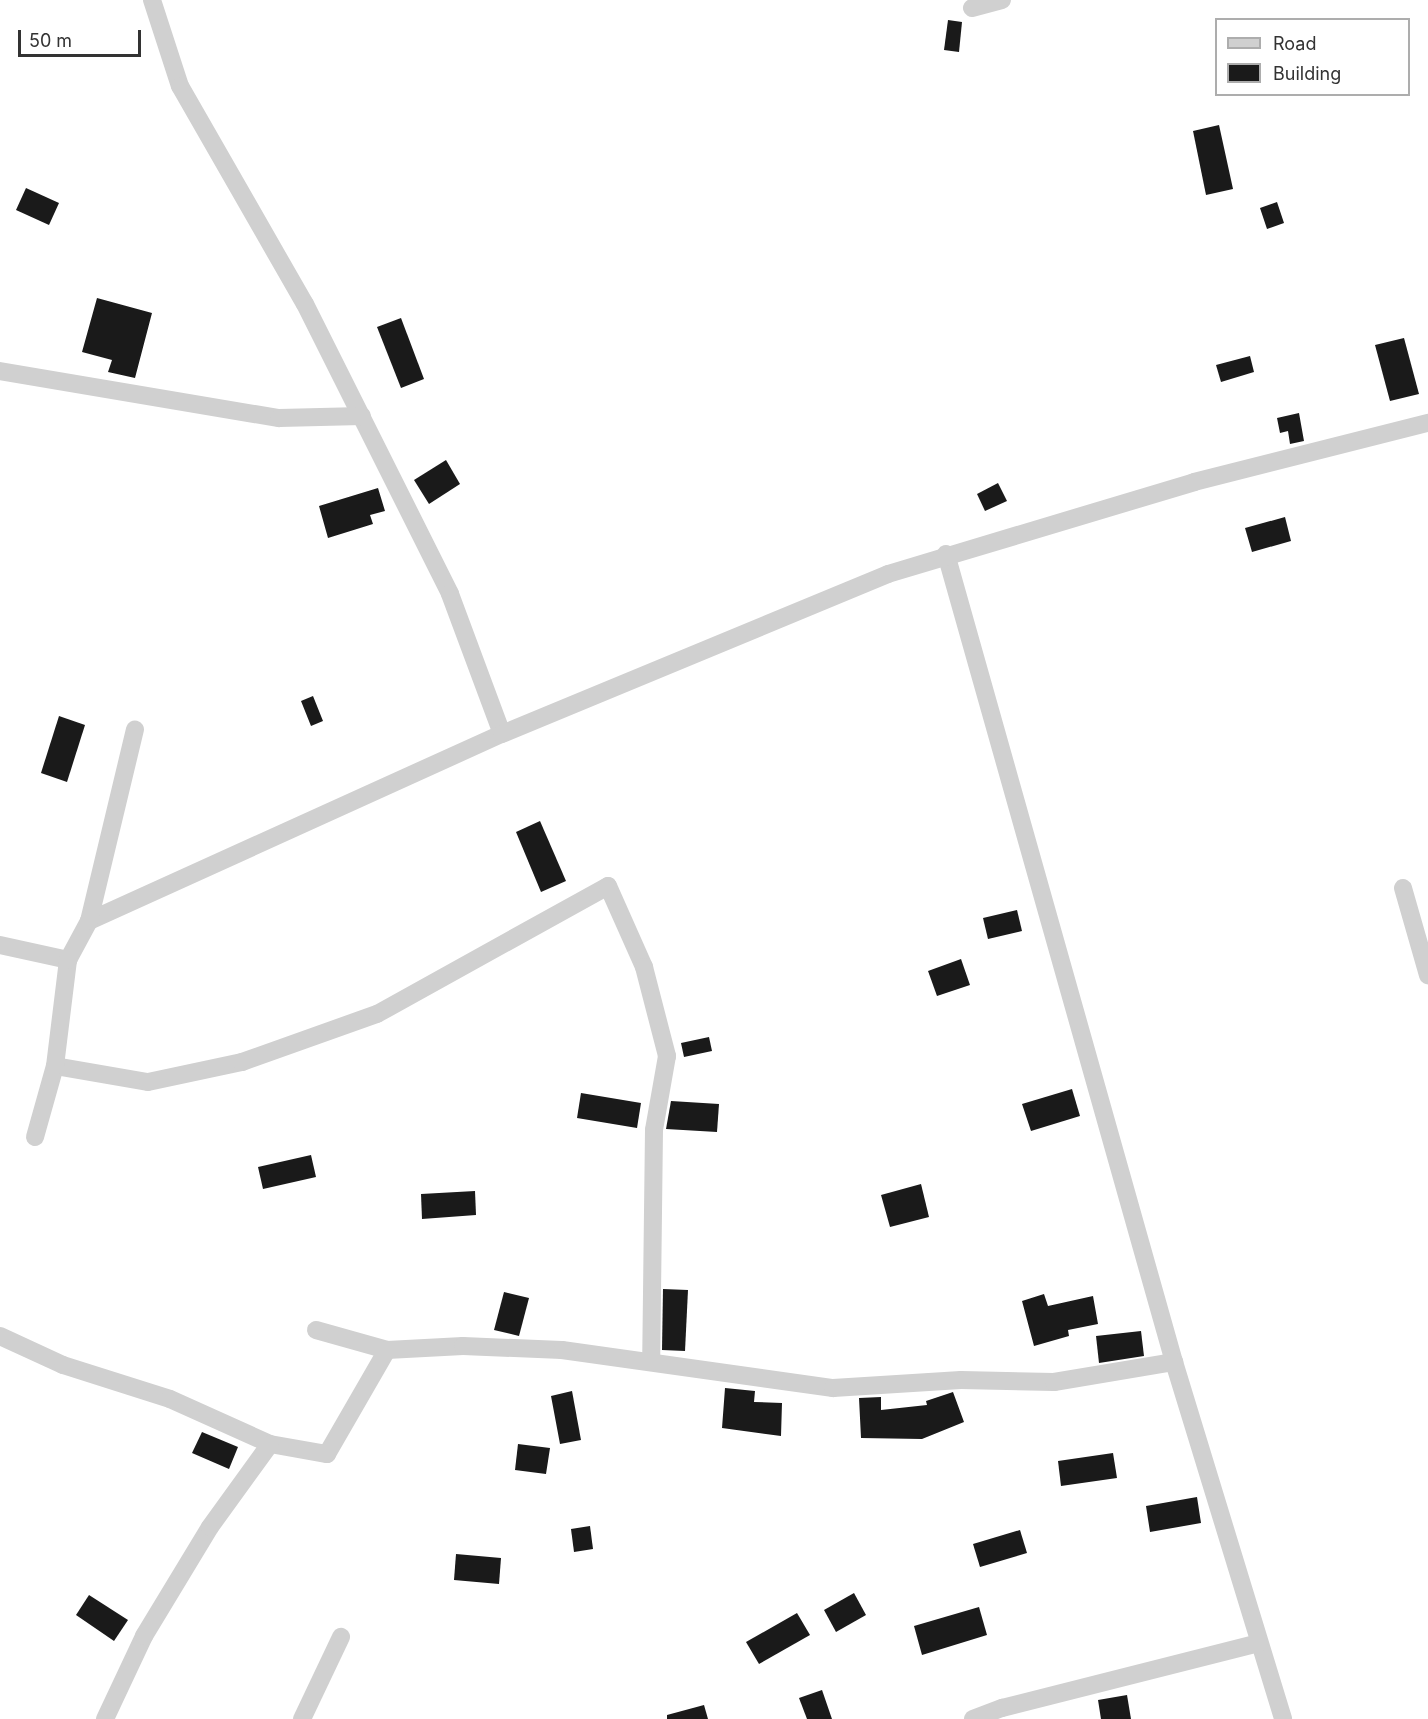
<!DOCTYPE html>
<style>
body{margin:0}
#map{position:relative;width:1428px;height:1719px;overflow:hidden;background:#fff;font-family:Inter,sans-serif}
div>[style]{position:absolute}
.building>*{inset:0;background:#1a1a1a}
.minor>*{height:18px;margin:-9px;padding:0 9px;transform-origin:9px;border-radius:9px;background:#d0d0d0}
span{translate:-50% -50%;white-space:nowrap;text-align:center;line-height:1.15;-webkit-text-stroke:6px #fff;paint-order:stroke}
.legend{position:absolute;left:1215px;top:18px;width:195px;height:78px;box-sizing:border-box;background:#fff;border:2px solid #adadad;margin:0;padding:8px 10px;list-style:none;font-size:18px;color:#333}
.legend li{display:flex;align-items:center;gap:12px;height:30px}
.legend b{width:30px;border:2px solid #adadad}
.scale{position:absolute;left:18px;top:30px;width:123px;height:27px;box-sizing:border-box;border:3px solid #333;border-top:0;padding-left:8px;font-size:18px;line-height:21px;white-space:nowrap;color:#333;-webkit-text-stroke:4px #fff;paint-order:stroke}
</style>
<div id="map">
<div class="building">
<div style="clip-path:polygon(948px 20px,962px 22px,959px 52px,944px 50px)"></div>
<div style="clip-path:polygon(1219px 125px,1233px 189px,1206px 195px,1193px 131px)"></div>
<div style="clip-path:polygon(26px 188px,59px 203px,49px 225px,16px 210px)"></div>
<div style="clip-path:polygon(1277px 202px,1284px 223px,1267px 229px,1260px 208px)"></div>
<div style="clip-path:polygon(97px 298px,152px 313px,135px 378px,108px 372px,112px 360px,82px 352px)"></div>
<div style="clip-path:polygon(401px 318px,424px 379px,401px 388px,377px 327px)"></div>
<div style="clip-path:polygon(1404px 338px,1419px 394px,1390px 401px,1375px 345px)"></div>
<div style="clip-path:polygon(1250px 356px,1254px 372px,1221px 382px,1216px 365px)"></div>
<div style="clip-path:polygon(1299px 413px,1304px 441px,1290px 444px,1288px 431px,1280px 433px,1277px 418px)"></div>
<div style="clip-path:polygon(446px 460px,460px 484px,429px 504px,414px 480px)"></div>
<div style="clip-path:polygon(998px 483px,1007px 501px,985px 511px,977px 494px)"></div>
<div style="clip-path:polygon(378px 488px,385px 511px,370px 515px,373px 524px,328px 538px,319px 506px)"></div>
<div style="clip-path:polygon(1285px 517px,1291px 541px,1252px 552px,1245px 528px)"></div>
<div style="clip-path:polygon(313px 696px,323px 721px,311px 726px,301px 701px)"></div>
<div style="clip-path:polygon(59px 716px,85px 725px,67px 782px,41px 773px)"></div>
<div style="clip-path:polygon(540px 821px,566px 881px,541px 892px,516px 832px)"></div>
<div style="clip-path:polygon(1017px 910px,1022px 931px,988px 939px,983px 918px)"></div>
<div style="clip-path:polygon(961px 959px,970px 985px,937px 996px,928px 971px)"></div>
<div style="clip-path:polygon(709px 1037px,712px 1051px,684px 1057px,681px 1043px)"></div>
<div style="clip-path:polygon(1072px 1089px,1080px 1116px,1031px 1131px,1022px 1104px)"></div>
<div style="clip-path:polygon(581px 1093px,641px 1103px,637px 1128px,577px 1118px)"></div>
<div style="clip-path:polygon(671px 1101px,719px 1104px,717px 1132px,666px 1129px)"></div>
<div style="clip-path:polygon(311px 1155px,316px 1177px,263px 1189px,258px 1167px)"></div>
<div style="clip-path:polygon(921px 1184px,929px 1217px,890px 1227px,881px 1195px)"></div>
<div style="clip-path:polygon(475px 1191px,476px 1215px,422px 1219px,421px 1194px)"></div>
<div style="clip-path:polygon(663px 1289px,688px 1290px,685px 1351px,662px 1350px)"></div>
<div style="clip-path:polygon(504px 1292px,529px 1298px,519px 1336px,494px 1330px)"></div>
<div style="clip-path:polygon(1044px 1294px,1048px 1306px,1093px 1296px,1098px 1324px,1068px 1330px,1069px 1336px,1034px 1346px,1022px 1301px)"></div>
<div style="clip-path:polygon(1141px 1331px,1144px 1356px,1099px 1363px,1096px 1336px)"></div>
<div style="clip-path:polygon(725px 1388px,755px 1391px,754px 1402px,782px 1403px,781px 1436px,722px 1428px)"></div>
<div style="clip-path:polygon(572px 1391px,581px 1440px,560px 1444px,551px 1396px)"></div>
<div style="clip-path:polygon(953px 1392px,964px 1422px,922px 1439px,861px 1438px,859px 1398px,881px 1397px,881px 1410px,927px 1405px,926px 1401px)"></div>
<div style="clip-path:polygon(202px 1432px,238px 1447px,229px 1469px,192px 1453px)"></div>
<div style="clip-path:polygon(518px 1444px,550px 1448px,546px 1474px,515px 1470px)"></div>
<div style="clip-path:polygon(1113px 1453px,1117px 1478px,1061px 1486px,1058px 1461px)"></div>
<div style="clip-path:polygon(1197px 1497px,1201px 1523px,1150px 1532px,1146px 1506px)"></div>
<div style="clip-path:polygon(590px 1526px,593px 1549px,574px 1552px,571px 1529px)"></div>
<div style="clip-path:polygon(1020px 1530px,1027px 1553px,980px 1567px,973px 1544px)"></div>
<div style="clip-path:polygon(456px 1554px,501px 1558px,499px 1584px,454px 1580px)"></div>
<div style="clip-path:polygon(854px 1593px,866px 1615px,836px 1632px,824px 1610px)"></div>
<div style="clip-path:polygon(89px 1595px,128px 1620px,114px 1641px,76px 1615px)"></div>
<div style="clip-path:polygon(979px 1607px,987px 1635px,922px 1655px,914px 1626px)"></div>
<div style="clip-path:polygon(797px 1613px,810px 1635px,759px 1664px,746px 1642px)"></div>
<div style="clip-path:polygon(822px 1690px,832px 1719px,807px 1719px,799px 1698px)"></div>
<div style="clip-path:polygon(1127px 1695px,1131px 1719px,1101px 1719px,1098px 1700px)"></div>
<div style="clip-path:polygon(704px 1705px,708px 1719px,667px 1719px,667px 1715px)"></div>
</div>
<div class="minor">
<div style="left:152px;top:0;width:90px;rotate:72deg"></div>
<div style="left:180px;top:86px;width:251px;rotate:60.2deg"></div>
<div style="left:305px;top:304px;width:324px;rotate:63.4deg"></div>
<div style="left:450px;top:594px;width:149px;rotate:69.6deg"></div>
<div style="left:972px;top:8px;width:31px;rotate:-15deg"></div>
<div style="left:0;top:371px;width:283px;rotate:9.6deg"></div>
<div style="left:279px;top:418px;width:83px;rotate:-1.4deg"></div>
<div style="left:946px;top:554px;width:840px;rotate:74.24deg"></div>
<div style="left:1174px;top:1362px;width:373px;rotate:73deg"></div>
<div style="left:1403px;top:888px;width:91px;rotate:74deg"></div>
<div style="left:89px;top:921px;width:453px;rotate:-24.4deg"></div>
<div style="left:502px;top:734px;width:418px;rotate:-22.5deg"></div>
<div style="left:888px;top:574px;width:320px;rotate:-16.7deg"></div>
<div style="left:1194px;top:482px;width:241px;rotate:-14.2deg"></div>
<div style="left:0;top:945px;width:70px;rotate:12.4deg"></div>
<div style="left:55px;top:1066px;width:94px;rotate:9.8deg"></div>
<div style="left:148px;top:1082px;width:96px;rotate:-12deg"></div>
<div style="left:242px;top:1062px;width:143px;rotate:-19.6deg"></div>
<div style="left:377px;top:1014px;width:264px;rotate:-29deg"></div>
<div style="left:608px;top:886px;width:89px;rotate:66deg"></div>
<div style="left:644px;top:967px;width:92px;rotate:75.5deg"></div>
<div style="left:667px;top:1056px;width:75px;rotate:100deg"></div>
<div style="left:654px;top:1130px;width:230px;rotate:90.7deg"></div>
<div style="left:35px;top:1137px;width:74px;rotate:-74.3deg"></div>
<div style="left:55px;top:1066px;width:107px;rotate:-83deg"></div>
<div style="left:68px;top:960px;width:44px;rotate:-61.7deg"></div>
<div style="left:89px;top:921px;width:197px;rotate:-76.5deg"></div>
<div style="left:316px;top:1330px;width:74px;rotate:15.7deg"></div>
<div style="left:387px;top:1350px;width:76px;rotate:-3deg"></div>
<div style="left:463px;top:1346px;width:99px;rotate:2.3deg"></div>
<div style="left:562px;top:1350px;width:274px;rotate:8deg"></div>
<div style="left:833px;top:1388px;width:128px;rotate:-3.6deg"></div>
<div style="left:961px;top:1380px;width:93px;rotate:1.2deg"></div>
<div style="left:1054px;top:1382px;width:122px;rotate:-9.5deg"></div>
<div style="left:0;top:1336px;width:69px;rotate:24.7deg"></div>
<div style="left:63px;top:1365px;width:112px;rotate:17.6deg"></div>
<div style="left:170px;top:1399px;width:110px;rotate:24.2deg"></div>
<div style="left:270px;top:1444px;width:58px;rotate:10deg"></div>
<div style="left:327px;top:1454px;width:120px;rotate:-60deg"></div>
<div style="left:105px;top:1719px;width:92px;rotate:-64.8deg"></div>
<div style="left:144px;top:1636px;width:127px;rotate:-58.8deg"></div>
<div style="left:210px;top:1527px;width:102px;rotate:-54.1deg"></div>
<div style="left:302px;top:1719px;width:91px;rotate:-64.6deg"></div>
<div style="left:973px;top:1719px;width:31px;rotate:-21deg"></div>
<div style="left:1002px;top:1708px;width:265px;rotate:-14.2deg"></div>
</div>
<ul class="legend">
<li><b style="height:8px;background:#d0d0d0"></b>Road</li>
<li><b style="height:16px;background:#1a1a1a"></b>Building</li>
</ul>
<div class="scale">50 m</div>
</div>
